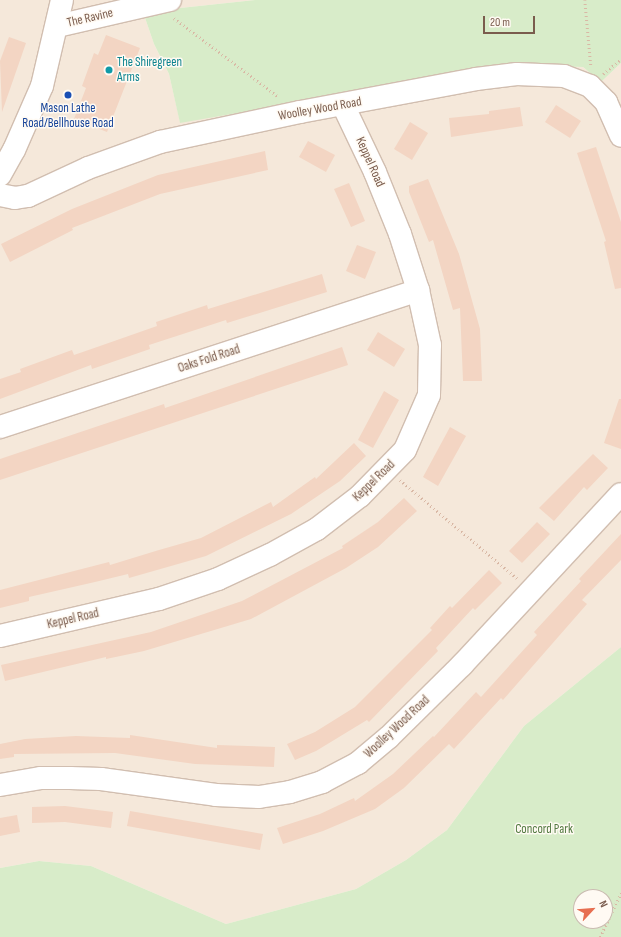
<!DOCTYPE html>
<style>
body{margin:0}
#map{position:relative;width:621px;height:937px;overflow:hidden;background:#fdf6ec;font-family:"Sofia Sans Condensed",sans-serif}
div>[style]{position:absolute}
.residential>*{inset:0;background:#f5e8da}
.green>*{inset:0;background:#d8ecc9}
.building>*{inset:0;background:#f3d5c3}
.path>*{height:2.5px;margin-top:-1.25px;transform-origin:0;background:repeating-linear-gradient(90deg,#d9b8a5 0 1px,transparent 0 4px)}
.roads{filter:drop-shadow(1px 0 #d1beb0) drop-shadow(-1px 0 #d1beb0) drop-shadow(0 1px #d1beb0) drop-shadow(0 -1px #d1beb0)}
.minor>*{height:22px;margin:-11px;padding:0 11px;transform-origin:11px;border-radius:11px;background:#fff}
.dots>*{width:11px;height:11px;translate:-50% -50%;box-sizing:border-box;border:2px solid #fffaf3;border-radius:50%}
span{translate:-50% -50%;white-space:nowrap;text-align:center;line-height:1.15;-webkit-text-stroke:3px #fffaf3;paint-order:stroke}
.street-label{font-size:13px;color:#7a5c4d}
.culture-label{font-size:13px;color:#0d838f}
.left{translate:0 -50%;text-align:left}
.transit-label{font-size:13px;color:#164399}
.park-label{font-size:13px;color:#537a41}
.north{position:absolute;left:573px;top:889px;width:40px;height:40px;box-sizing:border-box;background:#fffaf3;border:1px solid #cabbb1;border-radius:50%;rotate:64deg;font-size:11px;font-weight:700;line-height:16px;text-align:center;color:#7a5c4d}
.north::after{content:'';display:block;margin:auto;width:14px;height:18px;background:#e76f51;clip-path:polygon(50% 0,100% 100%,50% 72%,0 100%)}
.scale{position:absolute;left:483px;top:16px;width:52px;height:18px;box-sizing:border-box;border:2px solid #7a5c4d;border-top:0;padding-left:5px;font-size:12px;line-height:14px;white-space:nowrap;color:#7a5c4d;-webkit-text-stroke:3px #fffaf3;paint-order:stroke}
</style>
<div id="map">
<div class="residential">
<div style="clip-path:polygon(0 0,255px 0,143px 12px,154px 44px,169px 74px,180px 122px,511px 65px,583px 67px,601px 82px,621px 63px,621px 647px,524px 726px,447px 830px,406px 860px,356px 889px,226px 924px,91px 866px,39px 861px,0 868px)"></div>
</div>
<div class="green">
<div style="clip-path:polygon(255px 0,621px 0,621px 63px,601px 82px,583px 67px,511px 65px,180px 123px,169px 74px,154px 44px,143px 12px)"></div>
<div style="clip-path:polygon(evenodd,621px 647px,621px 937px,0 937px,0 868px,39px 861px,91px 866px,226px 924px,356px 889px,406px 860px,447px 830px,524px 726px,621px 647px,581px 897px,605px 897px,605px 921px,581px 921px,581px 897px)"></div>
</div>
<div class="building">
<div style="clip-path:polygon(106px 35px,140px 48px,107px 132px,74px 119px,86px 88px,82px 86px,94px 53px,98px 55px)"></div>
<div style="clip-path:polygon(9px 37px,26px 43px,2px 112px,0 61px)"></div>
<div style="clip-path:polygon(556px 105px,581px 121px,570px 138px,545px 122px)"></div>
<div style="clip-path:polygon(520px 107px,523px 126px,451px 137px,449px 118px,489px 114px,489px 111px)"></div>
<div style="clip-path:polygon(410px 122px,428px 133px,412px 160px,394px 149px)"></div>
<div style="clip-path:polygon(308px 141px,335px 155px,326px 172px,299px 157px)"></div>
<div style="clip-path:polygon(596px 147px,621px 222px,621px 288px,615px 289px,604px 242px,606px 241px,577px 153px)"></div>
<div style="clip-path:polygon(265px 151px,268px 170px,160px 194px,72px 228px,73px 230px,10px 262px,1px 244px,72px 209px,158px 175px)"></div>
<div style="clip-path:polygon(428px 179px,459px 254px,480px 329px,482px 381px,463px 381px,460px 308px,453px 310px,433px 240px,429px 242px,409px 192px,409px 186px)"></div>
<div style="clip-path:polygon(349px 183px,365px 221px,351px 227px,334px 189px)"></div>
<div style="clip-path:polygon(357px 245px,376px 252px,365px 279px,346px 271px)"></div>
<div style="clip-path:polygon(322px 274px,327px 292px,227px 323px,226px 320px,149px 345px,150px 349px,92px 369px,91px 365px,0 399px,0 379px,21px 372px,20px 369px,72px 350px,74px 355px,100px 346px,157px 326px,156px 322px,207px 305px,208px 309px)"></div>
<div style="clip-path:polygon(378px 332px,405px 349px,394px 367px,367px 350px)"></div>
<div style="clip-path:polygon(342px 347px,348px 365px,0 480px,0 459px,164px 404px,165px 408px)"></div>
<div style="clip-path:polygon(384px 391px,399px 400px,373px 448px,358px 440px)"></div>
<div style="clip-path:polygon(619px 399px,621px 399px,621px 449px,604px 443px)"></div>
<div style="clip-path:polygon(450px 427px,466px 436px,438px 486px,423px 477px)"></div>
<div style="clip-path:polygon(354px 443px,366px 456px,340px 481px,291px 514px,206px 556px,129px 578px,128px 574px,95px 582px,29px 597px,29px 601px,0 608px,0 590px,109px 562px,110px 565px,159px 550px,201px 538px,271px 502px,273px 507px,315px 477px,316px 479px)"></div>
<div style="clip-path:polygon(593px 454px,608px 468px,587px 490px,584px 487px,554px 521px,539px 508px)"></div>
<div style="clip-path:polygon(404px 498px,417px 511px,378px 547px,346px 568px,251px 619px,144px 651px,106px 659px,106px 657px,5px 681px,1px 665px,151px 632px,242px 601px,343px 548px,342px 546px,378px 522px)"></div>
<div style="clip-path:polygon(537px 522px,550px 534px,522px 563px,509px 551px)"></div>
<div style="clip-path:polygon(621px 534px,621px 560px,582px 600px,587px 604px,503px 700px,501px 698px,454px 749px,449px 744px,404px 788px,375px 809px,323px 831px,283px 844px,277px 828px,320px 814px,354px 798px,355px 801px,393px 774px,433px 736px,434px 737px,476px 692px,481px 697px,537px 635px,534px 632px,581px 581px,579px 579px)"></div>
<div style="clip-path:polygon(489px 570px,502px 583px,475px 610px,473px 608px,436px 648px,438px 651px,369px 722px,367px 720px,316px 751px,295px 760px,287px 744px,315px 732px,355px 707px,432px 630px,430px 628px,450px 606px,452px 608px)"></div>
<div style="clip-path:polygon(130px 735px,217px 748px,217px 745px,275px 747px,274px 767px,195px 764px,115px 753px,14px 754px,14px 757px,0 759px,0 744px,25px 739px,76px 736px,130px 738px)"></div>
<div style="clip-path:polygon(65px 806px,113px 812px,111px 828px,65px 822px,32px 823px,32px 807px)"></div>
<div style="clip-path:polygon(130px 811px,263px 834px,260px 850px,127px 826px)"></div>
<div style="clip-path:polygon(17px 815px,20px 832px,0 836px,0 818px)"></div>
</div>
<div class="path">
<div style="left:585px;top:0;width:66px;rotate:84.8deg"></div>
<div style="left:174px;top:18px;width:131px;rotate:37deg"></div>
<div style="left:603px;top:74px;width:23px;rotate:-40deg"></div>
<div style="left:400px;top:480px;width:154px;rotate:40deg"></div>
<div style="left:600px;top:937px;width:49px;rotate:-64.5deg"></div>
</div>
<div class="roads">
<div class="minor">
<div style="left:57px;top:26px;width:116px;rotate:-13deg"></div>
<div style="left:0;top:175px;width:29px;rotate:-61deg"></div>
<div style="left:14px;top:150px;width:70px;rotate:-66.4deg"></div>
<div style="left:42px;top:86px;width:88px;rotate:-76.9deg"></div>
<div style="left:0;top:195px;width:15px;rotate:11deg"></div>
<div style="left:15px;top:198px;width:13px;rotate:-9deg"></div>
<div style="left:28px;top:196px;width:66px;rotate:-25deg"></div>
<div style="left:88px;top:168px;width:77px;rotate:-19.9deg"></div>
<div style="left:160px;top:142px;width:143px;rotate:-12.1deg"></div>
<div style="left:300px;top:112px;width:179px;rotate:-10.6deg"></div>
<div style="left:476px;top:79px;width:41px;rotate:-7deg"></div>
<div style="left:517px;top:74px;width:47px;rotate:2.4deg"></div>
<div style="left:564px;top:76px;width:28px;rotate:21deg"></div>
<div style="left:590px;top:86px;width:23px;rotate:45deg"></div>
<div style="left:606px;top:102px;width:37px;rotate:66deg"></div>
<div style="left:0;top:427px;width:440px;rotate:-18.1deg"></div>
<div style="left:0;top:636px;width:163px;rotate:-13.1deg"></div>
<div style="left:159px;top:599px;width:62px;rotate:-18.7deg"></div>
<div style="left:218px;top:579px;width:57px;rotate:-24.8deg"></div>
<div style="left:270px;top:555px;width:54px;rotate:-29deg"></div>
<div style="left:317px;top:529px;width:54px;rotate:-37.5deg"></div>
<div style="left:360px;top:496px;width:64px;rotate:-45.6deg"></div>
<div style="left:405px;top:450px;width:60px;rotate:-66.4deg"></div>
<div style="left:429px;top:395px;width:50px;rotate:-88.9deg"></div>
<div style="left:430px;top:345px;width:56px;rotate:-102.3deg"></div>
<div style="left:418px;top:290px;width:59px;rotate:-107.8deg"></div>
<div style="left:400px;top:234px;width:67px;rotate:-112deg"></div>
<div style="left:375px;top:172px;width:74px;rotate:-115.5deg"></div>
<div style="left:0;top:785px;width:42px;rotate:-9.7deg"></div>
<div style="left:41px;top:778px;width:29px"></div>
<div style="left:70px;top:778px;width:31px;rotate:2deg"></div>
<div style="left:101px;top:779px;width:116px;rotate:7.9deg"></div>
<div style="left:216px;top:795px;width:43px;rotate:2.7deg"></div>
<div style="left:259px;top:797px;width:31px;rotate:-9deg"></div>
<div style="left:290px;top:792px;width:34px;rotate:-17deg"></div>
<div style="left:322px;top:782px;width:41px;rotate:-27.8deg"></div>
<div style="left:358px;top:763px;width:40px;rotate:-40deg"></div>
<div style="left:389px;top:737px;width:103px;rotate:-44.6deg"></div>
<div style="left:462px;top:665px;width:233px;rotate:-47.1deg"></div>
</div>
</div>
<div class="dots">
<div style="left:109px;top:70px;background:#0f9aa8"></div>
<div style="left:68px;top:95px;background:#1a4fb4"></div>
</div>
<div class="street-label">
<span style="left:90px;top:18px;rotate:-13deg">The Ravine</span>
<span style="left:320px;top:109px;rotate:-10deg">Woolley Wood Road</span>
<span style="left:370px;top:162px;rotate:66deg">Keppel Road</span>
<span style="left:209px;top:359px;rotate:-18deg">Oaks Fold Road</span>
<span style="left:374px;top:481px;rotate:-44deg">Keppel Road</span>
<span style="left:73px;top:619px;rotate:-13deg">Keppel Road</span>
<span style="left:397px;top:727px;rotate:-43deg">Woolley Wood Road</span>
</div>
<div class="culture-label">
<span class="left" style="left:117px;top:70px">The Shiregreen<br>Arms</span>
</div>
<div class="transit-label">
<span style="left:68px;top:116px">Mason Lathe<br>Road/Bellhouse Road</span>
</div>
<div class="park-label">
<span style="left:544px;top:829px">Concord Park</span>
</div>
<div class="north">N</div>
<div class="scale">20 m</div>
</div>
